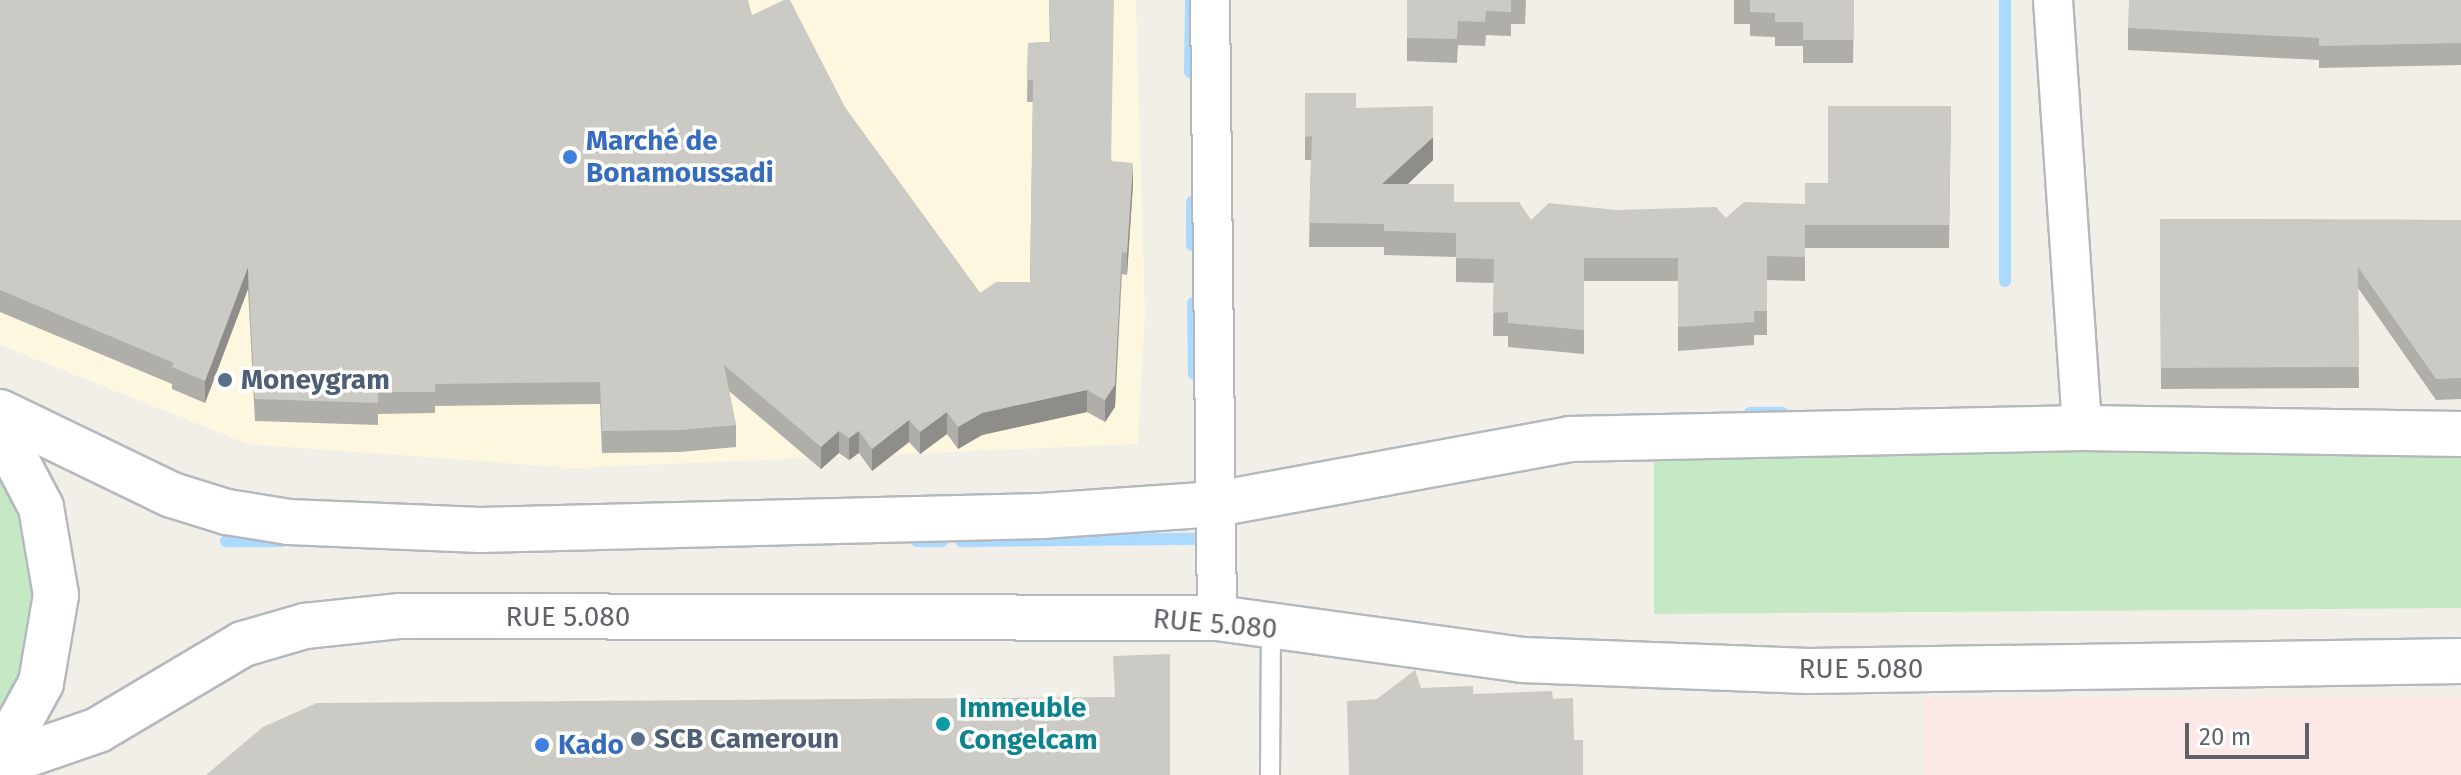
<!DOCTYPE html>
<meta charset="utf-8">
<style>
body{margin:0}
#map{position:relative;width:2461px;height:775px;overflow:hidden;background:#f1efe8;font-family:"Fira Sans",sans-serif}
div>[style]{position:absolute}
.commercial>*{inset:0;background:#fef7e0}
.medical>*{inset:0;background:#fce8e6}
.green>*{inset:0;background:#c5e8c5}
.stream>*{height:12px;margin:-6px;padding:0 6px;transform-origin:6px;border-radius:6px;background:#aadaff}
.roads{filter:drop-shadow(2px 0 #b5b8bc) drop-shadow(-2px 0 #b5b8bc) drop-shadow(0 2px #b5b8bc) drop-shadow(0 -2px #b5b8bc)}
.service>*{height:18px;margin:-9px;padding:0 9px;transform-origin:9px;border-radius:9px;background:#fff}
.minor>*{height:38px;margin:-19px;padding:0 19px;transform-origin:19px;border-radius:19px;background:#fff}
.secondary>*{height:44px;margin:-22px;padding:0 22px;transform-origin:22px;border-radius:22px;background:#fff}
.wall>*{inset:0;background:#afaea9}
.shaded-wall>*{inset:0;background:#8f8d8a}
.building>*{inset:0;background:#cccac5}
.dots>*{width:22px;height:22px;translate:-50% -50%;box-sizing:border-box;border:4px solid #fff;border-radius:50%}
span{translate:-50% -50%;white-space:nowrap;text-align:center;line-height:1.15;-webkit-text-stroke:7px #fff;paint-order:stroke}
.shop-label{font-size:28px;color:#366cbe;font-weight:700}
.left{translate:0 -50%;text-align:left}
.service-label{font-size:28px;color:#4e5e75;font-weight:700}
.street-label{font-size:28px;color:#5f6368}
.culture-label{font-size:28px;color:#0d838f;font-weight:700}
.scale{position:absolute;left:2185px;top:723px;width:124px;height:36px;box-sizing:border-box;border:4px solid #5f6368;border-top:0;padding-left:10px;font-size:24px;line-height:28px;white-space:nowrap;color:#5f6368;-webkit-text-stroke:6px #fff;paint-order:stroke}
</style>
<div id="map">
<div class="commercial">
<div style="clip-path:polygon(0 0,1136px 0,1145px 314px,1138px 444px,573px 468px,248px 444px,0 345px)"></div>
</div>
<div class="medical">
<div style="clip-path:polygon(2461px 697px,2461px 775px,1924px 775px,1924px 699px)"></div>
</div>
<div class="green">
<div style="clip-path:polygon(2461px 444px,2461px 608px,1654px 614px,1654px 450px)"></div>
<div style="clip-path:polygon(0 454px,45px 569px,36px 667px,0 736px)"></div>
</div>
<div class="stream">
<div style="left:2005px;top:0;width:281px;rotate:90deg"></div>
<div style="left:1190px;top:72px;width:72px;rotate:-89.2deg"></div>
<div style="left:1192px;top:202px;width:43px;rotate:90deg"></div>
<div style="left:1193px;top:303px;width:71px;rotate:89.2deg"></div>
<div style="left:1750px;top:413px;width:33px"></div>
<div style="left:226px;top:541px;width:56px"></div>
<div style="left:917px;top:541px;width:25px"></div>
<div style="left:961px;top:541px;width:244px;rotate:-0.5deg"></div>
</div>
<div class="roads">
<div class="service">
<div style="left:1270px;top:775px;width:147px;rotate:-89.6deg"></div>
</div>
<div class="minor">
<div style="left:1210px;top:0;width:618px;rotate:89.35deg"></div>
<div style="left:2053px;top:0;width:429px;rotate:86.1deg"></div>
</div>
<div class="secondary">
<div style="left:0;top:412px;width:191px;rotate:25.8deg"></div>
<div style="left:172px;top:495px;width:58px;rotate:17.2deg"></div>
<div style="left:227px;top:512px;width:63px;rotate:9.2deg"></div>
<div style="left:289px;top:522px;width:191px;rotate:2.4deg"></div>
<div style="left:480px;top:530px;width:561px;rotate:-1.43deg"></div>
<div style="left:1041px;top:516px;width:176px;rotate:-3.9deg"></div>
<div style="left:1217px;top:504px;width:359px;rotate:-10.4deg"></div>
<div style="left:1570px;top:439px;width:512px;rotate:-1.23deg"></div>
<div style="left:2082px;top:428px;width:379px;rotate:0.9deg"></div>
<div style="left:0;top:429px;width:88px;rotate:62.3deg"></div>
<div style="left:41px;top:507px;width:89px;rotate:80.3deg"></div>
<div style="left:56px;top:595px;width:89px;rotate:99.7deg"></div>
<div style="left:41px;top:683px;width:85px;rotate:118.7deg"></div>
<div style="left:0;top:764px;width:104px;rotate:-19.1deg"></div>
<div style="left:98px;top:730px;width:169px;rotate:-30.7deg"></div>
<div style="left:243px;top:644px;width:65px;rotate:-16.2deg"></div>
<div style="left:305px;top:626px;width:96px;rotate:-6deg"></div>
<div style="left:400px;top:616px;width:817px;rotate:0.14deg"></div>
<div style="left:1217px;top:618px;width:309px;rotate:7.8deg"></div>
<div style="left:1523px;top:660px;width:285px;rotate:2.2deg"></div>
<div style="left:1808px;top:671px;width:653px;rotate:-0.88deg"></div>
</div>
</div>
<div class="wall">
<div style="clip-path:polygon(0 0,752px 15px,846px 109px,980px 293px,1030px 282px,1033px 102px,1027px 102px,1028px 43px,1050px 42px,1049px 0,1112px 161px,1133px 184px,1127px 275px,1122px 274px,1115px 407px,1105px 422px,1087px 412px,982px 435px,958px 449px,947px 434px,920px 454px,909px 442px,872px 471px,859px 453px,849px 460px,839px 453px,821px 469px,729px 391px,736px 425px,736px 447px,680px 452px,602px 453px,600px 404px,435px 406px,435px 413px,378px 414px,378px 425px,255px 421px,248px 289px,205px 403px,172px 389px,172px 384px,0 312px)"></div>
<div style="clip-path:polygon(1407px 0,1526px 0,1525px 24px,1511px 24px,1511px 36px,1486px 35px,1485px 46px,1458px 45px,1457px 63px,1407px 61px)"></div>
<div style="clip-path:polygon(1734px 0,1854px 0,1853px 63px,1803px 63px,1803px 46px,1775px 46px,1775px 37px,1750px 36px,1750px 24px,1734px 24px)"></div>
<div style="clip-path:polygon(2461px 0,2461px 65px,2319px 68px,2319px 60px,2128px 50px,2128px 28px)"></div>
<div style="clip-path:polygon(1305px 93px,1356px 108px,1433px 160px,1408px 184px,1454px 202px,1531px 220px,1616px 210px,1726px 218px,1805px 204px,1828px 183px,1951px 106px,1949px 248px,1805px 248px,1805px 281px,1767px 280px,1767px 335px,1754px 335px,1754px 345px,1678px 351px,1678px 281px,1584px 281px,1584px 354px,1508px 347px,1508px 336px,1493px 336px,1494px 283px,1456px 282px,1456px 257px,1384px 255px,1384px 247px,1309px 247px,1311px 160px,1305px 160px)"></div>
<div style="clip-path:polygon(2160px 219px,2461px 220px,2461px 399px,2436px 400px,2358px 288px,2359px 388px,2161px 389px)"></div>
</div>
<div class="shaded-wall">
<div style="clip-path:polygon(1433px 137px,1433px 160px,1382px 208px,1382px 184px)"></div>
<div style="clip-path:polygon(1133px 163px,1133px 184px,1127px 275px,1127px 253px)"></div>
<div style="clip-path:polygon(1122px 252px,1115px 407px,1105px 422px,1105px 400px)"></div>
<div style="clip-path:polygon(248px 267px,248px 289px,205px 403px,205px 381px)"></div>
<div style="clip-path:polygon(1087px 390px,1087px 412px,982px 435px,958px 449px,958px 427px,982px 413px)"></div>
<div style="clip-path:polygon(947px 412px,947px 434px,920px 454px,920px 432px)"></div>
<div style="clip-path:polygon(909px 420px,909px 442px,872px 471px,872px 449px)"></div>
<div style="clip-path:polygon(839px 431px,839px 453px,821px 469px,821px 447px)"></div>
<div style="clip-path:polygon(859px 431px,859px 453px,849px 460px,849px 438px)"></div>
</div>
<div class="building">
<div style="clip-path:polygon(0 0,748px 0,752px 15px,784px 0,790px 0,846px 109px,980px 293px,996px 282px,1030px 282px,1033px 80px,1027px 80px,1028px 43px,1051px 42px,1049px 0,1114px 0,1111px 161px,1133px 163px,1127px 253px,1122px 252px,1115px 385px,1105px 400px,1087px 390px,982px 413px,958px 427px,947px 412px,920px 432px,909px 420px,872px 449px,859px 431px,849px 438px,839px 431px,821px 447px,724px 365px,736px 425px,680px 430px,602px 431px,600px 382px,435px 384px,435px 392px,378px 392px,378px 403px,255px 399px,248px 267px,205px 381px,172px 367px,174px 363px,0 290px)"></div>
<div style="clip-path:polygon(1407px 0,1511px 0,1511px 12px,1486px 11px,1485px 22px,1458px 21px,1457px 39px,1407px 38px)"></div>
<div style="clip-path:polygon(1739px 0,1854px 0,1853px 40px,1803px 40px,1803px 22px,1775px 22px,1775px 13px,1750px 12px,1750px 0)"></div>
<div style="clip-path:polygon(2129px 0,2461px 0,2461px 43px,2319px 46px,2319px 38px,2128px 28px)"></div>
<div style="clip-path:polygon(1305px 93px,1356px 93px,1356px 108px,1433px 106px,1433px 137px,1382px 184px,1454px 184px,1454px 202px,1519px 202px,1531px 220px,1549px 203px,1616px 210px,1716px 207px,1726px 218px,1744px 202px,1805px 204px,1805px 183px,1828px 183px,1828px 106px,1951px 106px,1949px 225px,1805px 225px,1805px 257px,1767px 256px,1767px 311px,1754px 311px,1754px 322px,1678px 327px,1678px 258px,1584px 258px,1584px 330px,1508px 323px,1508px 312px,1493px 313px,1494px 259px,1456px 258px,1456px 233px,1384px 231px,1384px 224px,1309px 223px,1312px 136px,1305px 137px)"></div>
<div style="clip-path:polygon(2160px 219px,2461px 220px,2461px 378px,2436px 379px,2358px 267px,2359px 367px,2161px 368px)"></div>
<div style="clip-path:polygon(1170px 654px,1170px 775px,206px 775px,263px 727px,317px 703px,1115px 697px,1113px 656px)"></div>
<div style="clip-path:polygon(1415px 670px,1421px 688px,1473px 686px,1473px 694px,1552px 691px,1553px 699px,1573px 698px,1574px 740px,1583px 740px,1583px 775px,1349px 775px,1347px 701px,1377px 699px)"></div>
</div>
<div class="dots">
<div style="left:570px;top:157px;background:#3f7fe0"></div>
<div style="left:225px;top:380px;background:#5c6f8a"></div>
<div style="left:943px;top:724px;background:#0f9aa8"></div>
<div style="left:638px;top:739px;background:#5c6f8a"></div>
<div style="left:542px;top:745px;background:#3f7fe0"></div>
</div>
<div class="shop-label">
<span class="left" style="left:586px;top:157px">Marché de<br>Bonamoussadi</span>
<span class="left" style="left:558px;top:745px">Kado</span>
</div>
<div class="service-label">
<span class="left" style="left:241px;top:380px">Moneygram</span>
<span class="left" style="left:654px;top:739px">SCB Cameroun</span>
</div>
<div class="street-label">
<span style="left:568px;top:617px">RUE 5.080</span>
<span style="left:1215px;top:624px;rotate:5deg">RUE 5.080</span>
<span style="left:1861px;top:669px">RUE 5.080</span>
</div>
<div class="culture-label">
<span class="left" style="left:959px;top:724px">Immeuble<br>Congelcam</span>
</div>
<div class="scale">20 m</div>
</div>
